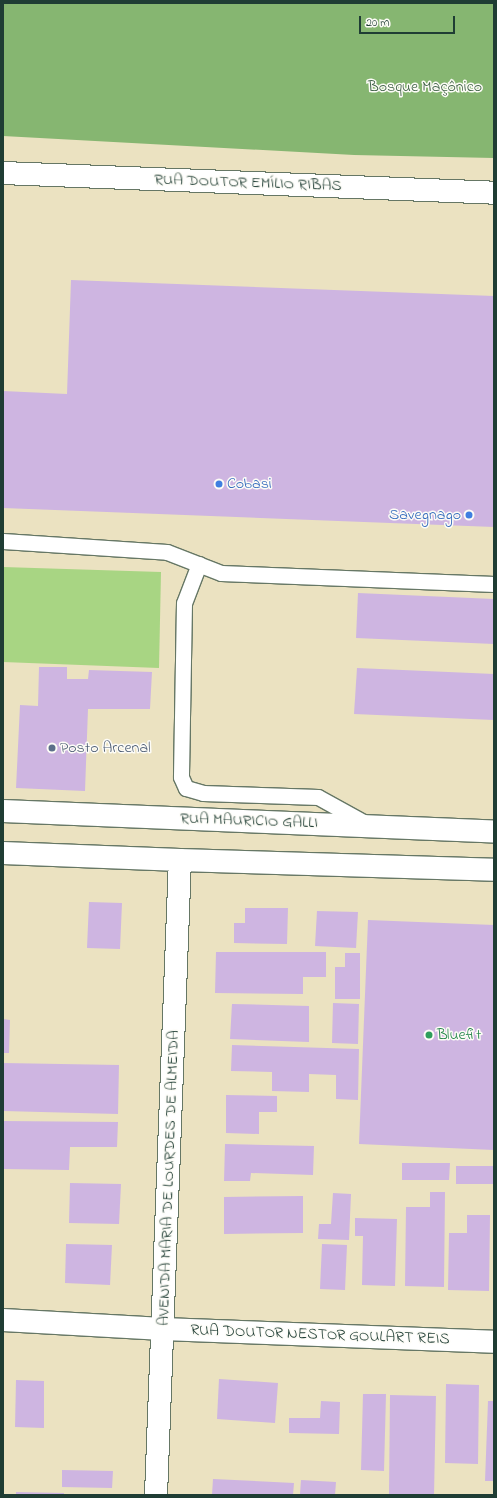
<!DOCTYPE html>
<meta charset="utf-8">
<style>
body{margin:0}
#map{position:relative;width:497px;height:1498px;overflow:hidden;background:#ebe2c1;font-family:"Indie Flower",sans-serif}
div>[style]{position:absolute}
.green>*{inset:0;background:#a8d583}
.forest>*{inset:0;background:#86b671}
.building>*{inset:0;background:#ceb5e1}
.roads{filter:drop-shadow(1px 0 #667765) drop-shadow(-1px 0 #667765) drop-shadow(0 1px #667765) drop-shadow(0 -1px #667765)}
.service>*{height:15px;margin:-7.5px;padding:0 7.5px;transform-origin:7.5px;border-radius:7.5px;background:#fff}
.minor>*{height:22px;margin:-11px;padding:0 11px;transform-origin:11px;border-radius:11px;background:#fff}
.tertiary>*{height:22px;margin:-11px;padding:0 11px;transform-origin:11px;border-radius:11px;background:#fff}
.primary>*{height:22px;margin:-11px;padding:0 11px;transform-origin:11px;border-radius:11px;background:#fff}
.dots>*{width:11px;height:11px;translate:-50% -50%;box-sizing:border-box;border:2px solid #fdfcf7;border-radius:50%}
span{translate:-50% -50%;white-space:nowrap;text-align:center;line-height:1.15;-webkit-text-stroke:3px #fdfcf7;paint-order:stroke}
.park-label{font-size:16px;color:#416348}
.street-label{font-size:16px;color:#1f3d34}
.shop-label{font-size:16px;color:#366cbe}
.left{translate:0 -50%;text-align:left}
.right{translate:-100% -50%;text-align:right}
.service-label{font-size:16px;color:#4e5e75}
.leisure-label{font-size:16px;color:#27864d}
.frame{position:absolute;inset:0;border:4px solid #1f3d34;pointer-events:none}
.scale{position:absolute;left:359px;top:16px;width:96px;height:18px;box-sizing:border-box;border:2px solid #1f3d34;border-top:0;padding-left:5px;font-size:12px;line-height:14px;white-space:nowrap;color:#1f3d34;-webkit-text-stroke:3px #fdfcf7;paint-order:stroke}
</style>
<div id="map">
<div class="green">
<div style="clip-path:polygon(3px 567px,161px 572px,159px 668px,3px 662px)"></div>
</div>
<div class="forest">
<div style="clip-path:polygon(3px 3px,494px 3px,494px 158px,354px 155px,3px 136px)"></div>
</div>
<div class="building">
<div style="clip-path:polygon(71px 280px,494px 296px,494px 527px,3px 508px,3px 391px,67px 394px)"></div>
<div style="clip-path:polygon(358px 593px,494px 599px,494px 644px,356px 638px)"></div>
<div style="clip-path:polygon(39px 667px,67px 667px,67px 679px,88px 679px,89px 670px,152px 672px,150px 709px,88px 709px,85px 791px,16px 788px,20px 705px,38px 706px)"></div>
<div style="clip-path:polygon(357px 668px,494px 674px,494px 720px,354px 714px)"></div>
<div style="clip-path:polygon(89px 902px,122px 903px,120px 949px,87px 948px)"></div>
<div style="clip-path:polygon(245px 908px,288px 908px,287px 944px,234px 943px,234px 923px,245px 923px)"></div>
<div style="clip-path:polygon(317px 911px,358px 912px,356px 948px,315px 946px)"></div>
<div style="clip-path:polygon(368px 920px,494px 925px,494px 1150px,359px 1144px)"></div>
<div style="clip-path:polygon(216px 952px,326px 952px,326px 977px,303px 977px,303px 994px,215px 993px)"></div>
<div style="clip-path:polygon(345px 953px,360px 953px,360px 999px,335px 999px,335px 967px,345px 967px)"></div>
<div style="clip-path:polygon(333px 1003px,359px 1004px,358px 1044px,332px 1043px)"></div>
<div style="clip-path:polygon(232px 1004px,309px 1006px,309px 1042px,230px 1039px)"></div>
<div style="clip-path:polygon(3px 1019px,10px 1020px,9px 1053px,3px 1053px)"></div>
<div style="clip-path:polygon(232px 1045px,359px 1049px,358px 1100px,336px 1099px,336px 1075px,309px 1074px,309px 1092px,272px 1091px,272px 1072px,231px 1071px)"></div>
<div style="clip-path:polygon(3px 1063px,119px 1065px,118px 1114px,3px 1111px)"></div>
<div style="clip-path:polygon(226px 1095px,277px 1096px,277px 1112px,259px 1112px,259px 1134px,226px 1133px)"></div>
<div style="clip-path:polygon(3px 1121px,118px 1122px,117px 1147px,70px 1147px,69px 1170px,3px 1169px)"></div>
<div style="clip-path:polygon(225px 1144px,314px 1146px,313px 1175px,251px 1173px,250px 1181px,224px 1181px)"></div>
<div style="clip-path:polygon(402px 1163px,450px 1163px,449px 1180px,402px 1180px)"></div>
<div style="clip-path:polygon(456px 1166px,494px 1166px,494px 1184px,456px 1184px)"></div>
<div style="clip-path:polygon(70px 1183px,121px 1184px,119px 1224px,69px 1223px)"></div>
<div style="clip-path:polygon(430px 1192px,445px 1192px,444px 1287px,405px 1286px,406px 1207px,430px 1207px)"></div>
<div style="clip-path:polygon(333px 1193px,351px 1194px,349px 1240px,318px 1239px,319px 1224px,331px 1224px)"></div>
<div style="clip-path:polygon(303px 1196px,303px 1233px,224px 1234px,224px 1197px)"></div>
<div style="clip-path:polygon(467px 1215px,490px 1215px,489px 1291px,448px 1290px,449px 1233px,467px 1233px)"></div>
<div style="clip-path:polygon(355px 1218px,397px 1219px,395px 1286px,362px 1285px,363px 1236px,355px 1236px)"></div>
<div style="clip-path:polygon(66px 1244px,112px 1245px,110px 1285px,65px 1283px)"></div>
<div style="clip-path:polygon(322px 1244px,347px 1245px,345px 1290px,320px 1289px)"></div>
<div style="clip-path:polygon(219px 1379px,278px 1383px,275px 1423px,217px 1419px)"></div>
<div style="clip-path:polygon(16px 1380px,44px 1381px,44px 1428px,15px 1427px)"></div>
<div style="clip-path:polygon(446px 1384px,479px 1385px,478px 1464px,445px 1463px)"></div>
<div style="clip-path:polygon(363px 1394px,386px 1394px,384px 1471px,361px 1470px)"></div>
<div style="clip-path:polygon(390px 1395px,436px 1396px,434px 1495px,389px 1494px)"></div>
<div style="clip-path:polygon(321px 1401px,340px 1402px,339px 1434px,289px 1433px,289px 1418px,320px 1418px)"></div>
<div style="clip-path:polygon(488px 1401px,494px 1401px,494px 1481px,485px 1481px)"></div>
<div style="clip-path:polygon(62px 1470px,113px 1471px,112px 1488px,62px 1487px)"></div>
<div style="clip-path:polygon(213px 1479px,294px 1483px,293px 1495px,212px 1495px)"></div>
<div style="clip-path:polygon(301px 1480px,336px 1482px,335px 1495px,300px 1494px)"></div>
<div style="clip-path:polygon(16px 1492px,64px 1493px,64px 1495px,16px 1495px)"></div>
</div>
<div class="roads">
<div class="service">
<div style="left:3px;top:541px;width:164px;rotate:3.8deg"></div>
<div style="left:167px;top:552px;width:58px;rotate:21.3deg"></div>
<div style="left:221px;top:573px;width:273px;rotate:2.3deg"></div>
<div style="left:199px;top:564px;width:42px;rotate:111deg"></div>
<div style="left:184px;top:603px;width:174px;rotate:91deg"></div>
<div style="left:181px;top:777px;width:12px;rotate:66deg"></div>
<div style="left:186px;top:788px;width:18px;rotate:16deg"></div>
<div style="left:203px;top:793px;width:115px;rotate:2deg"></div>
<div style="left:318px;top:797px;width:56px;rotate:28.9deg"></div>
</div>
<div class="minor">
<div style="left:3px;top:1320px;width:160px;rotate:3.2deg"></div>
<div style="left:163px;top:1329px;width:331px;rotate:2.2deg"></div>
<div style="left:156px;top:1495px;width:635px;rotate:-87.84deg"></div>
</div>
<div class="tertiary">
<div style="left:3px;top:173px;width:491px;rotate:2.3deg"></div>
</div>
<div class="primary">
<div style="left:3px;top:811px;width:491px;rotate:2.4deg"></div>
<div style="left:3px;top:853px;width:177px;rotate:2.3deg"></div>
<div style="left:180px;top:860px;width:314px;rotate:1.8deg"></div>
</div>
</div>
<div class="dots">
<div style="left:219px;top:484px;background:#3f7fe0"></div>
<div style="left:469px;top:515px;background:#3f7fe0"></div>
<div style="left:52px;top:748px;background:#5c6f8a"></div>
<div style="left:429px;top:1035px;background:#2e9e5b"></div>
</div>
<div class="park-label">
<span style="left:425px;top:87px">Bosque Maçônico</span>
</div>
<div class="street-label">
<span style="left:248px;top:183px;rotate:2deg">RUA DOUTOR EMÍLIO RIBAS</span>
<span style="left:249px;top:821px;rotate:2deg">RUA MAURICIO GALLI</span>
<span style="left:169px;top:1178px;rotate:-88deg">AVENIDA MARIA DE LOURDES DE ALMEIDA</span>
<span style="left:320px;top:1335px;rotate:2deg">RUA DOUTOR NESTOR GOULART REIS</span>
</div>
<div class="shop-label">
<span class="left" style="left:227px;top:484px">Cobasi</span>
<span class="right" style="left:461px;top:515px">Savegnago</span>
</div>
<div class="service-label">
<span class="left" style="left:60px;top:748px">Posto Arcenal</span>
</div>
<div class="leisure-label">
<span class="left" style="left:437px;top:1035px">Bluefit</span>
</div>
<div class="frame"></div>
<div class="scale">20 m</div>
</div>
